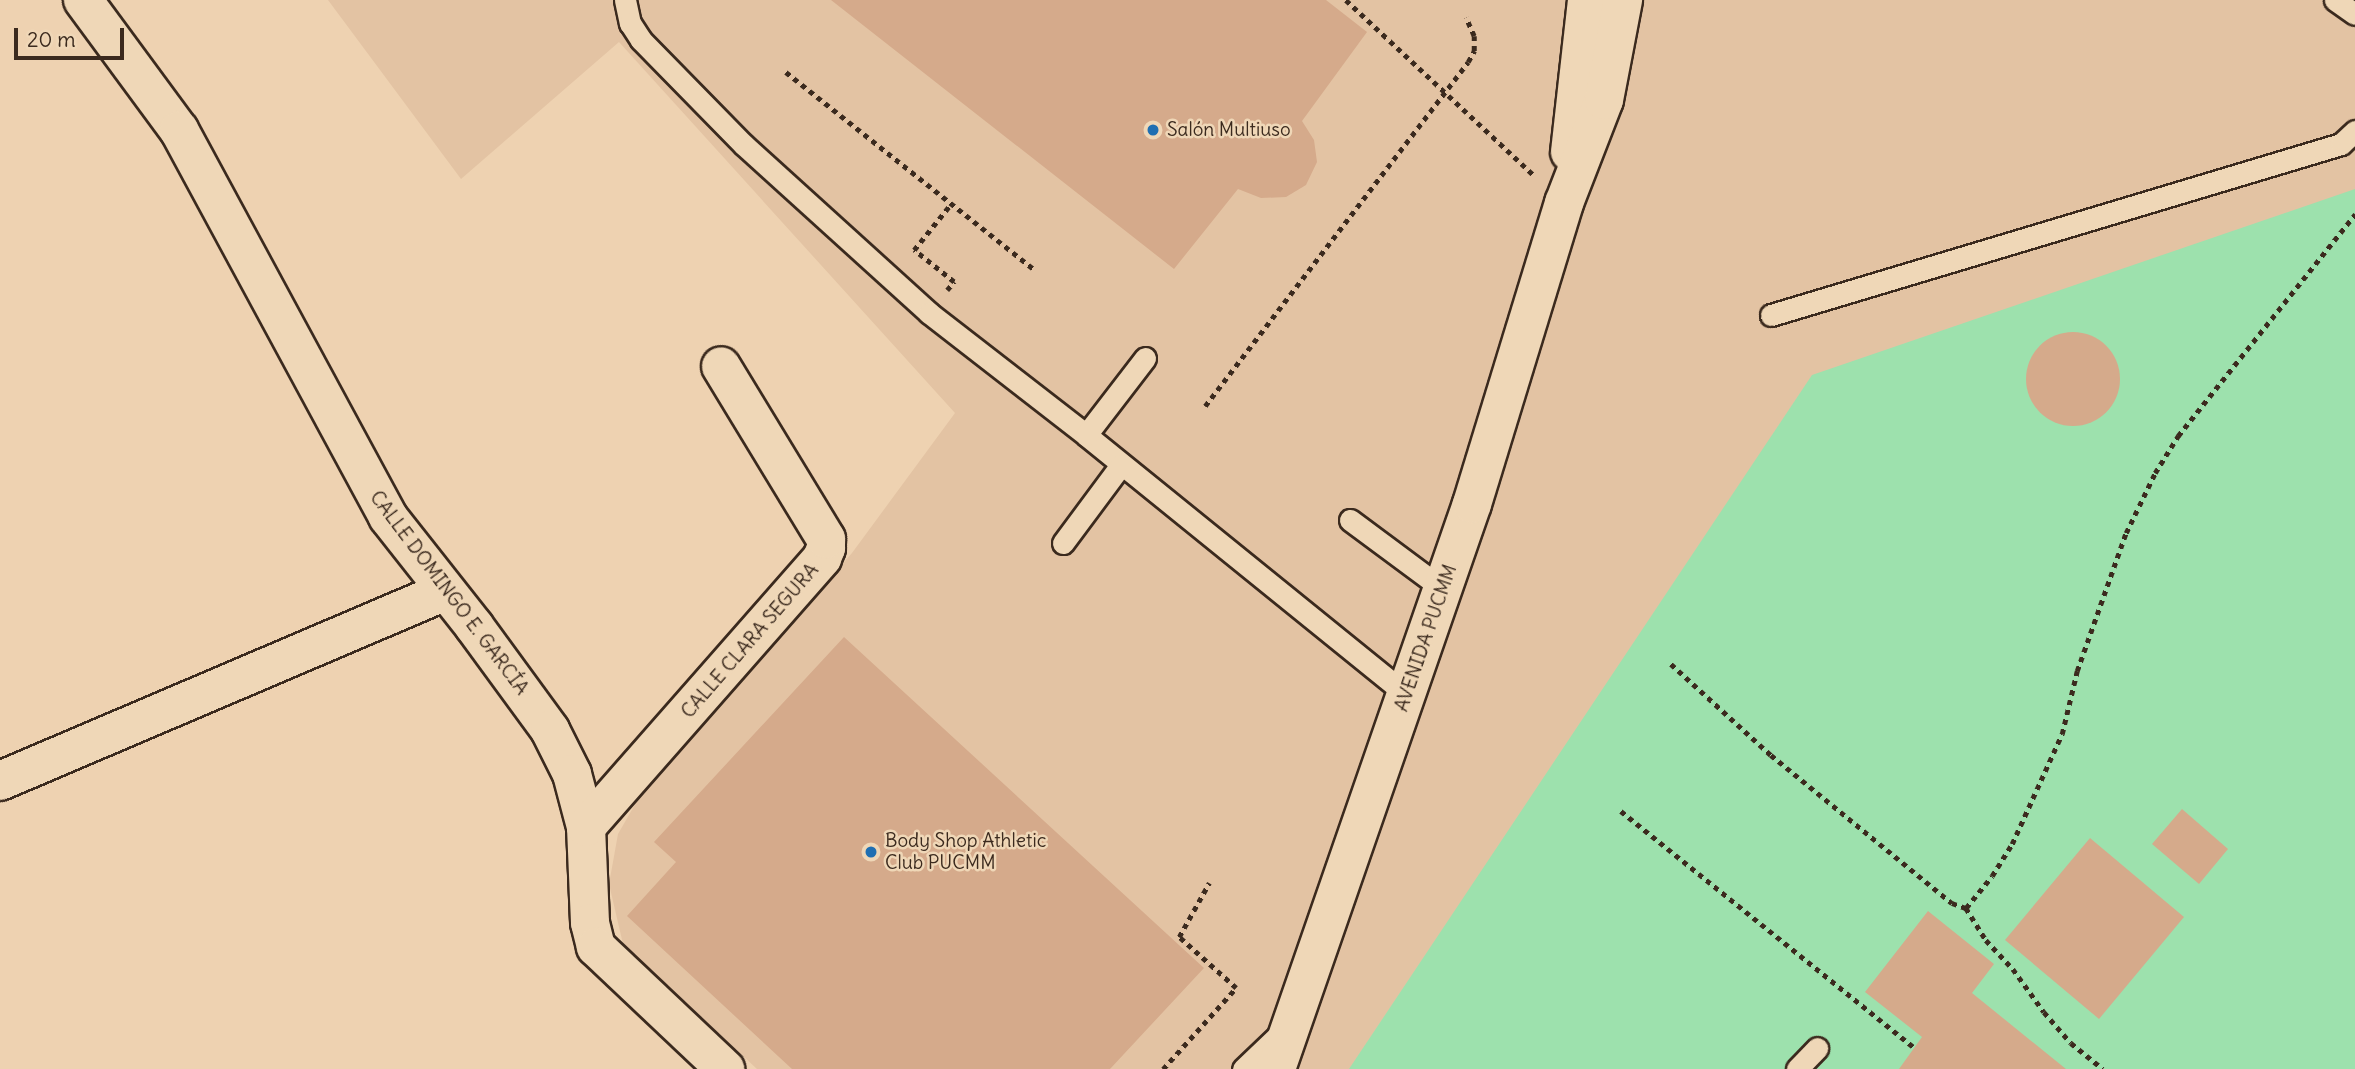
<!DOCTYPE html>
<meta charset="utf-8">
<style>
body{margin:0}
#map{position:relative;width:2355px;height:1069px;overflow:hidden;background:#eed2b1;font-family:Delius,sans-serif}
div>[style]{position:absolute}
.built>*{inset:0;background:#e3c3a3}
.green>*{inset:0;background:#9de1ad}
.building>*{inset:0;background:#d5aa8b}
.round{border-radius:50%}
.path>*{height:4.5px;margin-top:-2.25px;transform-origin:0;background:repeating-linear-gradient(90deg,#3b2a1e 0 5px,transparent 0 10px)}
.roads{filter:drop-shadow(2px 0 #3b2a1e) drop-shadow(-2px 0 #3b2a1e) drop-shadow(0 2px #3b2a1e) drop-shadow(0 -2px #3b2a1e)}
.lane>*{height:21px;margin:-10.5px;padding:0 10.5px;transform-origin:10.5px;border-radius:10.5px;background:#efd7b7}
.street>*{height:38px;margin:-19px;padding:0 19px;transform-origin:19px;border-radius:19px;background:#efd7b7}
.dots>*{width:19px;height:19px;translate:-50% -50%;box-sizing:border-box;border:4px solid #efd7b7;border-radius:50%}
span{translate:-50% -50%;white-space:nowrap;text-align:center;line-height:1.15;-webkit-text-stroke:5px #efd7b7;paint-order:stroke}
.poi-label{font-size:19px;color:#3b2a1e}
.left{translate:0 -50%;text-align:left}
.street-label{font-size:19px;color:#3b2a1e}
.scale{position:absolute;left:14px;top:28px;width:110px;height:32px;box-sizing:border-box;border:4px solid #3b2a1e;border-top:0;padding-left:9px;font-size:21px;line-height:24px;white-space:nowrap;color:#3b2a1e;-webkit-text-stroke:5px #efd7b7;paint-order:stroke}
</style>
<div id="map">
<div class="built">
<div style="clip-path:polygon(328px 0,2355px 0,2355px 1069px,757px 1069px,623px 944px,609px 884px,618px 834px,641px 794px,852px 553px,955px 413px,619px 42px,461px 179px)"></div>
</div>
<div class="green">
<div style="clip-path:polygon(2355px 189px,2355px 1069px,1349px 1069px,1812px 375px)"></div>
</div>
<div class="building">
<div style="clip-path:polygon(831px 0,1326px 0,1367px 32px,1302px 121px,1314px 140px,1317px 162px,1306px 185px,1286px 197px,1261px 198px,1238px 189px,1174px 269px)"></div>
<div class="round" style="left:2026px;top:332px;width:94px;height:94px"></div>
<div style="clip-path:polygon(844px 637px,1204px 968px,1110px 1069px,792px 1069px,627px 916px,676px 862px,654px 842px)"></div>
<div style="clip-path:polygon(2182px 809px,2228px 849px,2199px 884px,2152px 844px)"></div>
<div style="clip-path:polygon(2090px 838px,2184px 917px,2099px 1019px,2005px 940px)"></div>
<div style="clip-path:polygon(1928px 911px,1994px 964px,1972px 993px,2066px 1069px,1899px 1069px,1922px 1037px,1865px 992px)"></div>
</div>
<div class="path">
<div style="left:1346px;top:0;width:258px;rotate:43deg"></div>
<div style="left:786px;top:72px;width:317px;rotate:38.5deg"></div>
<div style="left:947px;top:290px;width:11px;rotate:-49deg"></div>
<div style="left:954px;top:282px;width:51px;rotate:-141.3deg"></div>
<div style="left:914px;top:250px;width:59px;rotate:-51.2deg"></div>
<div style="left:1205px;top:406px;width:433px;rotate:-52.6deg"></div>
<div style="left:1468px;top:62px;width:13px;rotate:-61deg"></div>
<div style="left:1474px;top:51px;width:15px;rotate:-90deg"></div>
<div style="left:1474px;top:36px;width:20px;rotate:-114deg"></div>
<div style="left:1671px;top:664px;width:135px;rotate:42.3deg"></div>
<div style="left:1771px;top:755px;width:234px;rotate:39.3deg"></div>
<div style="left:1952px;top:903px;width:15px;rotate:20deg"></div>
<div style="left:1966px;top:908px;width:41px;rotate:-50.9deg"></div>
<div style="left:1992px;top:876px;width:38px;rotate:-58deg"></div>
<div style="left:2012px;top:844px;width:121px;rotate:-65.6deg"></div>
<div style="left:2062px;top:734px;width:65px;rotate:-76.6deg"></div>
<div style="left:2077px;top:671px;width:146px;rotate:-70.5deg"></div>
<div style="left:2126px;top:533px;width:67px;rotate:-64.2deg"></div>
<div style="left:2155px;top:473px;width:44px;rotate:-58.1deg"></div>
<div style="left:2178px;top:436px;width:284px;rotate:-51.4deg"></div>
<div style="left:1621px;top:811px;width:378px;rotate:38.9deg"></div>
<div style="left:1966px;top:908px;width:38px;rotate:58deg"></div>
<div style="left:1986px;top:940px;width:40px;rotate:47deg"></div>
<div style="left:2013px;top:969px;width:53px;rotate:54.2deg"></div>
<div style="left:2044px;top:1012px;width:41px;rotate:48.9deg"></div>
<div style="left:2071px;top:1043px;width:41px;rotate:39.1deg"></div>
<div style="left:1163px;top:1069px;width:109px;rotate:-48deg"></div>
<div style="left:1236px;top:988px;width:76px;rotate:-138.2deg"></div>
<div style="left:1179px;top:937px;width:62px;rotate:-60.9deg"></div>
</div>
<div class="roads">
<div class="lane">
<div style="left:625px;top:0;width:24px;rotate:78deg"></div>
<div style="left:630px;top:23px;width:20px;rotate:57deg"></div>
<div style="left:641px;top:40px;width:147px;rotate:45.6deg"></div>
<div style="left:744px;top:145px;width:250px;rotate:42.2deg"></div>
<div style="left:929px;top:313px;width:199px;rotate:37.8deg"></div>
<div style="left:1086px;top:435px;width:412px;rotate:39deg"></div>
<div style="left:2335px;top:0;width:24px;rotate:35deg"></div>
<div style="left:1771px;top:315px;width:595px;rotate:-16.7deg"></div>
<div style="left:2341px;top:144px;width:19px;rotate:-43deg"></div>
<div style="left:1086px;top:435px;width:97px;rotate:-52.5deg"></div>
<div style="left:1350px;top:520px;width:116px;rotate:36.6deg"></div>
<div style="left:1063px;top:543px;width:97px;rotate:-53.4deg"></div>
<div style="left:1243px;top:1069px;width:52px;rotate:-43.5deg"></div>
<div style="left:1797px;top:1069px;width:29px;rotate:-46deg"></div>
</div>
<div class="street">
<div style="left:83px;top:0;width:162px;rotate:53.6deg"></div>
<div style="left:179px;top:130px;width:440px;rotate:61.6deg"></div>
<div style="left:388px;top:517px;width:139px;rotate:51.7deg"></div>
<div style="left:474px;top:626px;width:129px;rotate:53.8deg"></div>
<div style="left:550px;top:730px;width:49px;rotate:63.4deg"></div>
<div style="left:572px;top:774px;width:55px;rotate:75.2deg"></div>
<div style="left:586px;top:827px;width:96px;rotate:87.6deg"></div>
<div style="left:590px;top:923px;width:25px;rotate:76deg"></div>
<div style="left:596px;top:947px;width:178px;rotate:43.4deg"></div>
<div style="left:1570px;top:152px;width:153px;rotate:-83.6deg"></div>
<div style="left:0;top:781px;width:484px;rotate:-23.1deg"></div>
<div style="left:586px;top:827px;width:358px;rotate:-48.7deg"></div>
<div style="left:822px;top:558px;width:11px;rotate:-68deg"></div>
<div style="left:826px;top:548px;width:9px;rotate:-90deg"></div>
<div style="left:826px;top:539px;width:202px;rotate:-121.3deg"></div>
<div style="left:1276px;top:1069px;width:598px;rotate:-70.87deg"></div>
<div style="left:1472px;top:504px;width:315px;rotate:-73deg"></div>
<div style="left:1564px;top:203px;width:110px;rotate:-68.8deg"></div>
<div style="left:1604px;top:100px;width:102px;rotate:-79.2deg"></div>
</div>
</div>
<div class="dots">
<div style="left:1153px;top:130px;background:#1f6fb2"></div>
<div style="left:871px;top:852px;background:#1f6fb2"></div>
</div>
<div class="poi-label">
<span class="left" style="left:1167px;top:130px">Salón Multiuso</span>
<span class="left" style="left:885px;top:852px">Body Shop Athletic<br>Club PUCMM</span>
</div>
<div class="street-label">
<span style="left:449px;top:593px;rotate:53deg">CALLE DOMINGO E. GARCÍA</span>
<span style="left:1426px;top:638px;rotate:-71deg">AVENIDA PUCMM</span>
<span style="left:750px;top:641px;rotate:-49deg">CALLE CLARA SEGURA</span>
</div>
<div class="scale">20 m</div>
</div>
